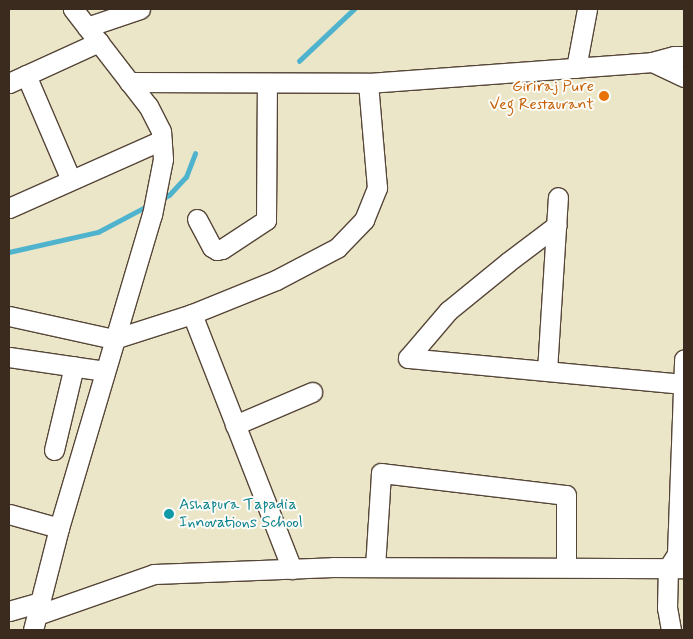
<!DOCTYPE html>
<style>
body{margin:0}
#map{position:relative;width:693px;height:639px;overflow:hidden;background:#ece6c9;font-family:Mynerve,sans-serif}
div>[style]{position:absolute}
.stream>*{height:4.5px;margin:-2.25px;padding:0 2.25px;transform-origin:2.25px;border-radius:2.25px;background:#50b3ce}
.roads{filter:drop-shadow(1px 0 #564638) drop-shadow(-1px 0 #564638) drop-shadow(0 1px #564638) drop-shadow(0 -1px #564638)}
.minor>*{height:19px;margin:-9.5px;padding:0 9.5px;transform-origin:9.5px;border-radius:9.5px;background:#fff}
.dots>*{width:14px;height:14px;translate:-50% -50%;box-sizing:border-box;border:2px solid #fdfcf7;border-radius:50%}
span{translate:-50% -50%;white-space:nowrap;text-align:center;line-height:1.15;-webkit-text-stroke:4px #fdfcf7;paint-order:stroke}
.food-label{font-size:16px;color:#c56008}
.right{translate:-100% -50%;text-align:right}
.culture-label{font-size:16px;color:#0d838f}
.left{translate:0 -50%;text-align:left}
.frame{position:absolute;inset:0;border:10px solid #3b2a1e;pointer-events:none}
</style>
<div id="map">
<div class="stream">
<div style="left:299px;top:61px;width:76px;rotate:-43.4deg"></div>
<div style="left:160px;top:200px;width:10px;rotate:-29deg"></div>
<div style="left:169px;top:195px;width:25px;rotate:-47deg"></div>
<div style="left:186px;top:177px;width:25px;rotate:-69deg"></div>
<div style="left:9px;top:252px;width:91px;rotate:-12.7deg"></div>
<div style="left:98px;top:232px;width:58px;rotate:-27.9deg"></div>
</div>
<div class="roads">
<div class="minor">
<div style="left:87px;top:27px;width:56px;rotate:-18.8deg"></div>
<div style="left:652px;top:62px;width:35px;rotate:25deg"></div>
<div style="left:576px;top:68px;width:60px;rotate:-79.4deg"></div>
<div style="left:26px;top:75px;width:114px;rotate:66.8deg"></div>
<div style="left:129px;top:82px;width:239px;rotate:0.2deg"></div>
<div style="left:368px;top:83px;width:285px;rotate:-4.2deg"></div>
<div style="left:652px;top:62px;width:23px;rotate:-15deg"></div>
<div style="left:674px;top:56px;width:10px"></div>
<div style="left:9px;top:83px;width:99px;rotate:-24.5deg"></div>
<div style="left:9px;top:208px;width:167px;rotate:-24deg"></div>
<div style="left:197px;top:219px;width:32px;rotate:62deg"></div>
<div style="left:212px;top:247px;width:6px;rotate:31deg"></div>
<div style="left:217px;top:250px;width:5px;rotate:-11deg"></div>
<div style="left:222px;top:249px;width:53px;rotate:-33.4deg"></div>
<div style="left:266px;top:220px;width:137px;rotate:-89.6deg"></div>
<div style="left:192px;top:314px;width:274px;rotate:68.6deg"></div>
<div style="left:9px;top:316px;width:107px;rotate:12.4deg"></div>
<div style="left:114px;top:339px;width:82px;rotate:-17.8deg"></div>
<div style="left:192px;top:314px;width:91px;rotate:-22deg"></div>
<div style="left:276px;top:280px;width:69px;rotate:-27.7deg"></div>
<div style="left:337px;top:248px;width:39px;rotate:-46deg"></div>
<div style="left:364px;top:220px;width:35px;rotate:-68deg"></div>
<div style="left:377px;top:188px;width:105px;rotate:-94.9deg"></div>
<div style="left:9px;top:357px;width:97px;rotate:8.3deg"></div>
<div style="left:408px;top:358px;width:275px;rotate:5.4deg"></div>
<div style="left:408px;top:358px;width:62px;rotate:-49.6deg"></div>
<div style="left:448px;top:311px;width:77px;rotate:-39.2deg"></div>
<div style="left:508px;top:262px;width:61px;rotate:-37.1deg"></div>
<div style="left:547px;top:371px;width:174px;rotate:-86.4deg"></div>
<div style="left:235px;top:425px;width:84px;rotate:-23.2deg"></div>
<div style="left:54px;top:450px;width:86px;rotate:-76.6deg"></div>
<div style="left:9px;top:514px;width:52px;rotate:15.6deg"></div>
<div style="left:375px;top:567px;width:94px;rotate:-86.3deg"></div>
<div style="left:381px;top:473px;width:186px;rotate:6.8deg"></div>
<div style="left:566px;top:495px;width:72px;rotate:90deg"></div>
<div style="left:9px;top:611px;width:32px;rotate:-16deg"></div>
<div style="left:37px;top:615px;width:124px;rotate:-19.3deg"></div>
<div style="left:154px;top:574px;width:179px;rotate:-2.2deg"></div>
<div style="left:333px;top:567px;width:351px;rotate:0.2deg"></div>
<div style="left:33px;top:630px;width:105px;rotate:-75.7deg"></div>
<div style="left:59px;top:528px;width:327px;rotate:-73.5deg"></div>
<div style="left:152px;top:215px;width:57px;rotate:-78.9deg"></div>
<div style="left:163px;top:159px;width:28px;rotate:-94deg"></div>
<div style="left:161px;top:131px;width:28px;rotate:-117deg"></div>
<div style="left:148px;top:106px;width:123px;rotate:-127.7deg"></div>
<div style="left:671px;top:630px;width:22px;rotate:-100deg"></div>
<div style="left:667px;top:608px;width:40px;rotate:-88.6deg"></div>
<div style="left:668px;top:568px;width:17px;rotate:-57deg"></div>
<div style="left:677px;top:554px;width:195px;rotate:-87.9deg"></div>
</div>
</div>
<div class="dots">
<div style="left:604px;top:96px;background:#e8710a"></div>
<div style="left:169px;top:514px;background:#0f9aa8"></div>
</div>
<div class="food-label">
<span class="right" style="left:594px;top:96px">Giriraj Pure<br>Veg Restaurant</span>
</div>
<div class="culture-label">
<span class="left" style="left:179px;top:514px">Ashapura Tapadia<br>Innovations School</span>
</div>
<div class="frame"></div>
</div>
